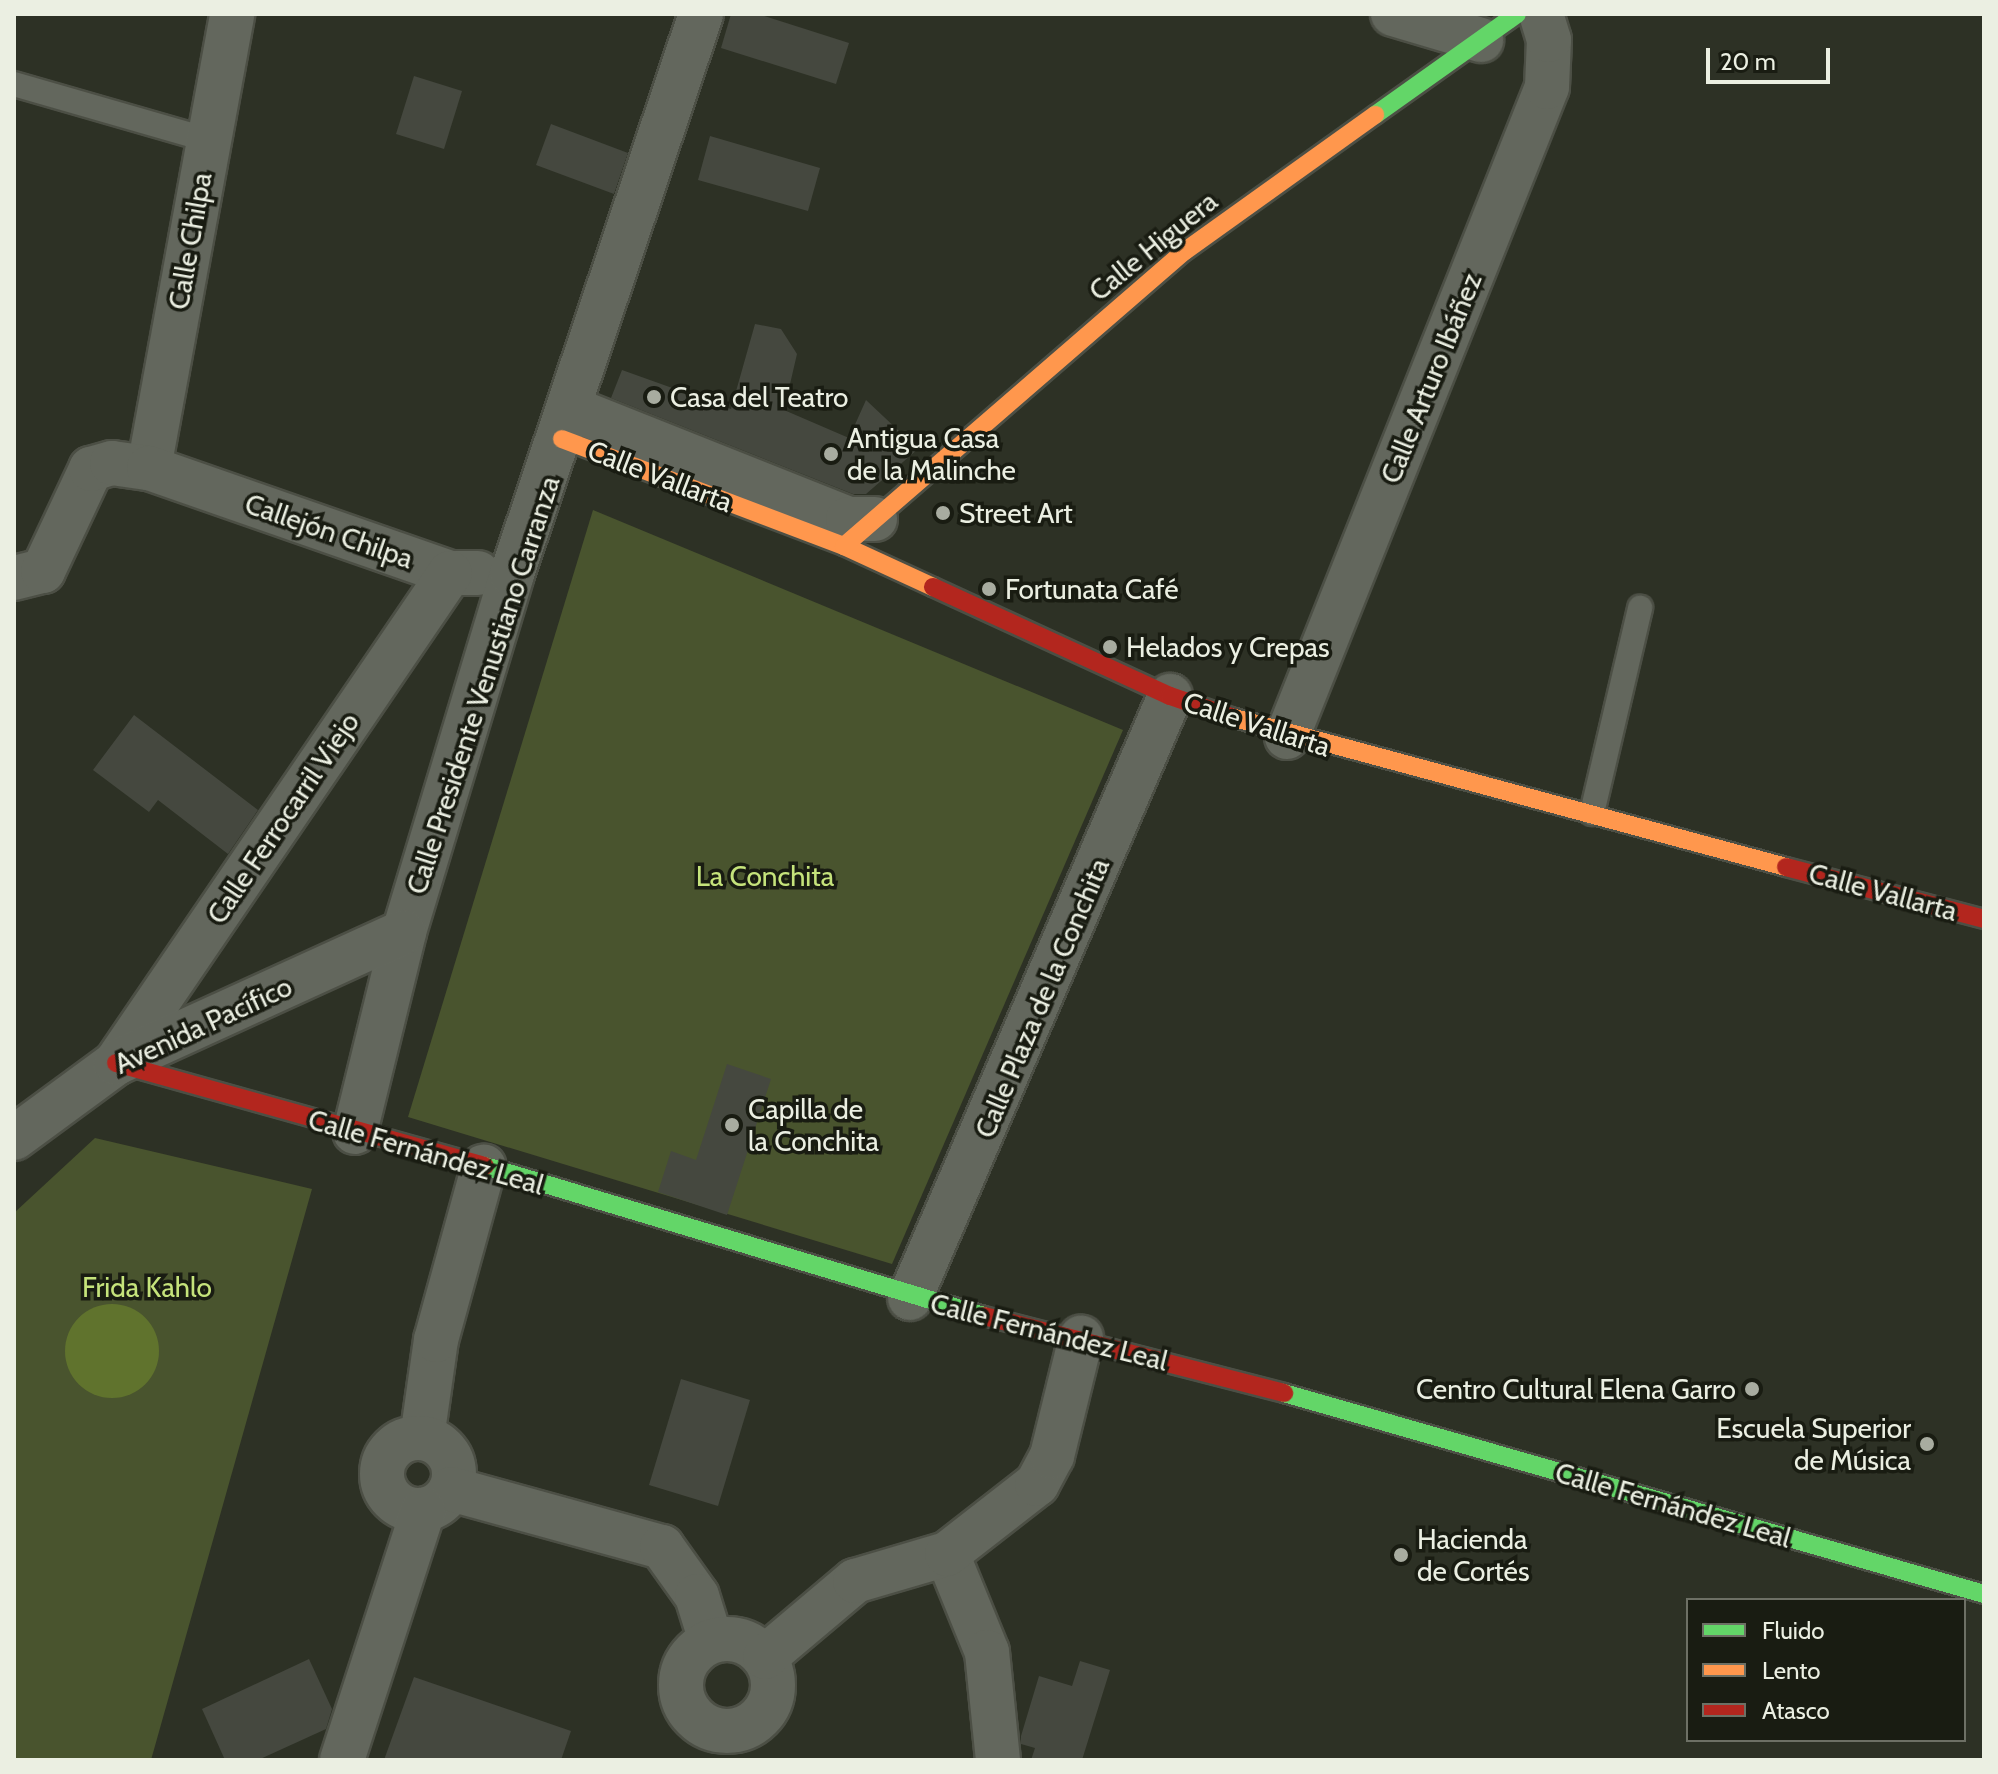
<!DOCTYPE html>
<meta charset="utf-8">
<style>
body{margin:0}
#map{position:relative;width:1998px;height:1774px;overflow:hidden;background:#2d3125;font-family:Cabin,sans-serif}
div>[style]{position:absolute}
.green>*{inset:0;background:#49542e}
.water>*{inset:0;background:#60732d}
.round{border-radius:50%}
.building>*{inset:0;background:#45483f}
.roads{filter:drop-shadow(2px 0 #4c4f45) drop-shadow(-2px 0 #4c4f45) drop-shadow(0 2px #4c4f45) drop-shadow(0 -2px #4c4f45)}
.lane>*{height:24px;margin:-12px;padding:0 12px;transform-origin:12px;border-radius:12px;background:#63675d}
.street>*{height:44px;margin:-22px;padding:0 22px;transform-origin:22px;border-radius:22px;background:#63675d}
.street>.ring{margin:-22px;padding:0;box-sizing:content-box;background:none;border:44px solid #63675d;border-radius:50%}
.fast>*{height:18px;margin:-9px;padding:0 9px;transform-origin:9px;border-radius:9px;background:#63d668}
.slow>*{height:18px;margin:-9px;padding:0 9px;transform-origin:9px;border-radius:9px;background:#ff974d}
.jam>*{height:18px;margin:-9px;padding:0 9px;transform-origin:9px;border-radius:9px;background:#b3261e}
.dots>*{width:22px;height:22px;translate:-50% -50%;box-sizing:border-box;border:4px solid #191c12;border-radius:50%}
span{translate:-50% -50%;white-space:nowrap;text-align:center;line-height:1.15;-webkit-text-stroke:7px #191c12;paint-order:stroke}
.street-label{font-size:28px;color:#ebefe2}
.poi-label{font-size:28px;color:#ebefe2}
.left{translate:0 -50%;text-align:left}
.right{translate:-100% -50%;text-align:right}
.park-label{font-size:28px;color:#c5e37b}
.frame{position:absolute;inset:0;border:16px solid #ebefe2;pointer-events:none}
.legend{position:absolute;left:1686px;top:1598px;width:280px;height:144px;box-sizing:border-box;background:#191c12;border:2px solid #6d7065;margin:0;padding:10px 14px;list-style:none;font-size:24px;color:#ebefe2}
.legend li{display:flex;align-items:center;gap:16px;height:40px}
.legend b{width:40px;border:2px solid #6d7065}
.scale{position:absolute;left:1706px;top:48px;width:124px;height:36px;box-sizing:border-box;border:4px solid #ebefe2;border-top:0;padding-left:10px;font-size:24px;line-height:28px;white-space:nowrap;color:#ebefe2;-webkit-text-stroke:6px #191c12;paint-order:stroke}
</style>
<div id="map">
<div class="green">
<div style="clip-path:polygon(593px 510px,1123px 730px,892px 1264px,408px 1117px)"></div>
<div style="clip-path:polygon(95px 1138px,312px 1189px,151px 1760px,14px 1760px,14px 1213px)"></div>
</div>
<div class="water">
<div class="round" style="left:65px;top:1304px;width:94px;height:94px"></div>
</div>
<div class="building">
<div style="clip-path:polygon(731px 14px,758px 14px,849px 43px,836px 84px,721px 48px)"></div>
<div style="clip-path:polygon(414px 76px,462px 91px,444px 149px,396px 134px)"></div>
<div style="clip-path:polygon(551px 124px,628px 153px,614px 194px,536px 165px)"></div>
<div style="clip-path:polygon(710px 136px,820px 168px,808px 211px,698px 180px)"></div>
<div style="clip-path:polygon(755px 324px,781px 329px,797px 354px,784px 410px,849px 438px,866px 400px,918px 449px,866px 494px,853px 494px,611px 398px,622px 370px,731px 409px)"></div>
<div style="clip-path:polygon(134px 715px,258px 810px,228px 854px,158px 800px,149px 812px,93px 770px)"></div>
<div style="clip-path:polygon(727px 1064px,771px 1079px,727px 1215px,658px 1192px,671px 1151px,696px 1160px)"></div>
<div style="clip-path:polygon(681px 1379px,750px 1400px,718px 1506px,649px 1485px)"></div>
<div style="clip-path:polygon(309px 1659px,332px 1709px,326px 1729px,258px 1760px,225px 1760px,202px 1709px)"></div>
<div style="clip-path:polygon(1080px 1661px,1110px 1670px,1082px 1760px,1031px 1760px,1035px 1748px,1021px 1744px,1021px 1736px,1039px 1676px,1072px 1686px)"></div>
<div style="clip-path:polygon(414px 1677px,571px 1731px,561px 1760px,384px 1760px)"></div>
</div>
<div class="roads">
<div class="lane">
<div style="left:14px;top:84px;width:202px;rotate:16.1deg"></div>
<div style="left:1592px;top:813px;width:211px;rotate:-76.8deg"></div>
</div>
<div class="street">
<div style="left:1393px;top:14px;width:92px;rotate:16.5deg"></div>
<div style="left:572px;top:409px;width:297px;rotate:21.7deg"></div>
<div style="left:848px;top:519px;width:27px"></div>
<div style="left:149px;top:468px;width:462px;rotate:-79.6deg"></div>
<div style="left:14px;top:578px;width:30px;rotate:-14deg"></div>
<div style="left:43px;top:571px;width:113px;rotate:-64.8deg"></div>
<div style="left:91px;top:469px;width:22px;rotate:-16deg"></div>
<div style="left:112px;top:463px;width:37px;rotate:8deg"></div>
<div style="left:149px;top:468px;width:319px;rotate:19.2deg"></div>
<div style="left:450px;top:573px;width:28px"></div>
<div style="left:1287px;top:737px;width:700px;rotate:-68.2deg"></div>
<div style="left:1547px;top:87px;width:47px;rotate:-87.6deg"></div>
<div style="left:1549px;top:40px;width:27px;rotate:-107deg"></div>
<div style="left:116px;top:1063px;width:593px;rotate:-55.72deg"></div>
<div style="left:355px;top:1132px;width:206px;rotate:-76.2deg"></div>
<div style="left:404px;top:932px;width:374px;rotate:-73.2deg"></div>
<div style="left:512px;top:574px;width:591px;rotate:-71.35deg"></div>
<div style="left:14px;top:1138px;width:127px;rotate:-36.3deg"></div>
<div style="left:116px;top:1063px;width:316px;rotate:-24.5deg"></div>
<div style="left:910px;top:1298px;width:656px;rotate:-66.64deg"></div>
<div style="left:422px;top:1438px;width:99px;rotate:-81.9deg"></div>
<div style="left:436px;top:1340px;width:180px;rotate:-74.6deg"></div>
<div class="ring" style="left:382px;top:1438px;width:28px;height:28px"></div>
<div style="left:451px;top:1489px;width:219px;rotate:15.4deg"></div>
<div style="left:662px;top:1547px;width:60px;rotate:54.5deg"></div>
<div style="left:697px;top:1596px;width:47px;rotate:72.7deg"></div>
<div style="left:947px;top:1554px;width:106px;rotate:67.8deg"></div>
<div style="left:987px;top:1652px;width:109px;rotate:84.2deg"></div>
<div class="ring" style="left:681px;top:1639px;width:48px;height:48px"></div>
<div style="left:765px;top:1657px;width:118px;rotate:-40.2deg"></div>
<div style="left:855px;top:1581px;width:96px;rotate:-16.4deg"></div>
<div style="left:947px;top:1554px;width:114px;rotate:-37.9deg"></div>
<div style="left:1037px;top:1484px;width:32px;rotate:-62deg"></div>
<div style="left:1052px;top:1456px;width:122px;rotate:-76.2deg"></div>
<div style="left:342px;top:1760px;width:263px;rotate:-72deg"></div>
</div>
<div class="fast">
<div style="left:1375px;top:115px;width:174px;rotate:-35.4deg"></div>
<div style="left:485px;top:1166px;width:521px;rotate:16.73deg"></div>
<div style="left:1284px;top:1393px;width:728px;rotate:16.02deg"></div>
</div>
<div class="slow">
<div style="left:562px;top:439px;width:302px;rotate:20.8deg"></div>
<div style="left:844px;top:546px;width:98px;rotate:24.7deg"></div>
<div style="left:844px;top:546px;width:451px;rotate:-40.9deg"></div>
<div style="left:1185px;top:251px;width:234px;rotate:-35.6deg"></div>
<div style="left:1231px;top:717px;width:575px;rotate:15.12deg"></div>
</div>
<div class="jam">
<div style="left:933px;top:587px;width:261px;rotate:24.7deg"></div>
<div style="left:1170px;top:696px;width:65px;rotate:19deg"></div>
<div style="left:1786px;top:867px;width:205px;rotate:14.7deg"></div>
<div style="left:116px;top:1063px;width:383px;rotate:15.6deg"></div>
<div style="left:984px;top:1316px;width:310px;rotate:14.4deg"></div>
</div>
</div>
<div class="dots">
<div style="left:654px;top:397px;background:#a8aca0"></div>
<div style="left:831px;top:454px;background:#a8aca0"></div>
<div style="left:943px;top:513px;background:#a8aca0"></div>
<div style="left:989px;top:589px;background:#a8aca0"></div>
<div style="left:1110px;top:647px;background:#a8aca0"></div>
<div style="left:732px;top:1125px;background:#a8aca0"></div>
<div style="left:1752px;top:1389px;background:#a8aca0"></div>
<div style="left:1927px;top:1444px;background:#a8aca0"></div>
<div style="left:1401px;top:1555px;background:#a8aca0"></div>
</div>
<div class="street-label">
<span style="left:190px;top:241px;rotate:-80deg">Calle Chilpa</span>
<span style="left:1153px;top:246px;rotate:-39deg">Calle Higuera</span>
<span style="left:1431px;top:378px;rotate:-68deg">Calle Arturo Ibáñez</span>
<span style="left:660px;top:476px;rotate:21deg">Calle Vallarta</span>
<span style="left:329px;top:531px;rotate:19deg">Callejón Chilpa</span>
<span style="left:483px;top:685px;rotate:-72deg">Calle Presidente Venustiano Carranza</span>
<span style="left:1257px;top:724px;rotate:18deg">Calle Vallarta</span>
<span style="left:283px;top:818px;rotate:-56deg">Calle Ferrocarril Viejo</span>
<span style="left:1883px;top:892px;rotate:15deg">Calle Vallarta</span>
<span style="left:1042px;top:998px;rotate:-67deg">Calle Plaza de la Conchita</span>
<span style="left:203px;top:1025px;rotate:-25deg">Avenida Pacífico</span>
<span style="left:426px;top:1152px;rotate:16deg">Calle Fernández Leal</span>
<span style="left:1049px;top:1332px;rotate:14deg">Calle Fernández Leal</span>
<span style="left:1673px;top:1505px;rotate:16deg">Calle Fernández Leal</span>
</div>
<div class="poi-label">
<span class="left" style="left:670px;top:397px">Casa del Teatro</span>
<span class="left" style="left:847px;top:454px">Antigua Casa<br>de la Malinche</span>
<span class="left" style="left:959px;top:513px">Street Art</span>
<span class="left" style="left:1005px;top:589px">Fortunata Café</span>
<span class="left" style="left:1126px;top:647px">Helados y Crepas</span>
<span class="left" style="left:748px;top:1125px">Capilla de<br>la Conchita</span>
<span class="right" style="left:1736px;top:1389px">Centro Cultural Elena Garro</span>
<span class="right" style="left:1911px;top:1444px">Escuela Superior<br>de Música</span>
<span class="left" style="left:1417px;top:1555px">Hacienda<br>de Cortés</span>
</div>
<div class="park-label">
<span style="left:765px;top:876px">La Conchita</span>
<span style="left:147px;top:1287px">Frida Kahlo</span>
</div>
<div class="frame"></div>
<ul class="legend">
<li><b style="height:10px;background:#63d668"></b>Fluido</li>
<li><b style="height:10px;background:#ff974d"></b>Lento</li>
<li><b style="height:10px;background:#b3261e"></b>Atasco</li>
</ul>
<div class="scale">20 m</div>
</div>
